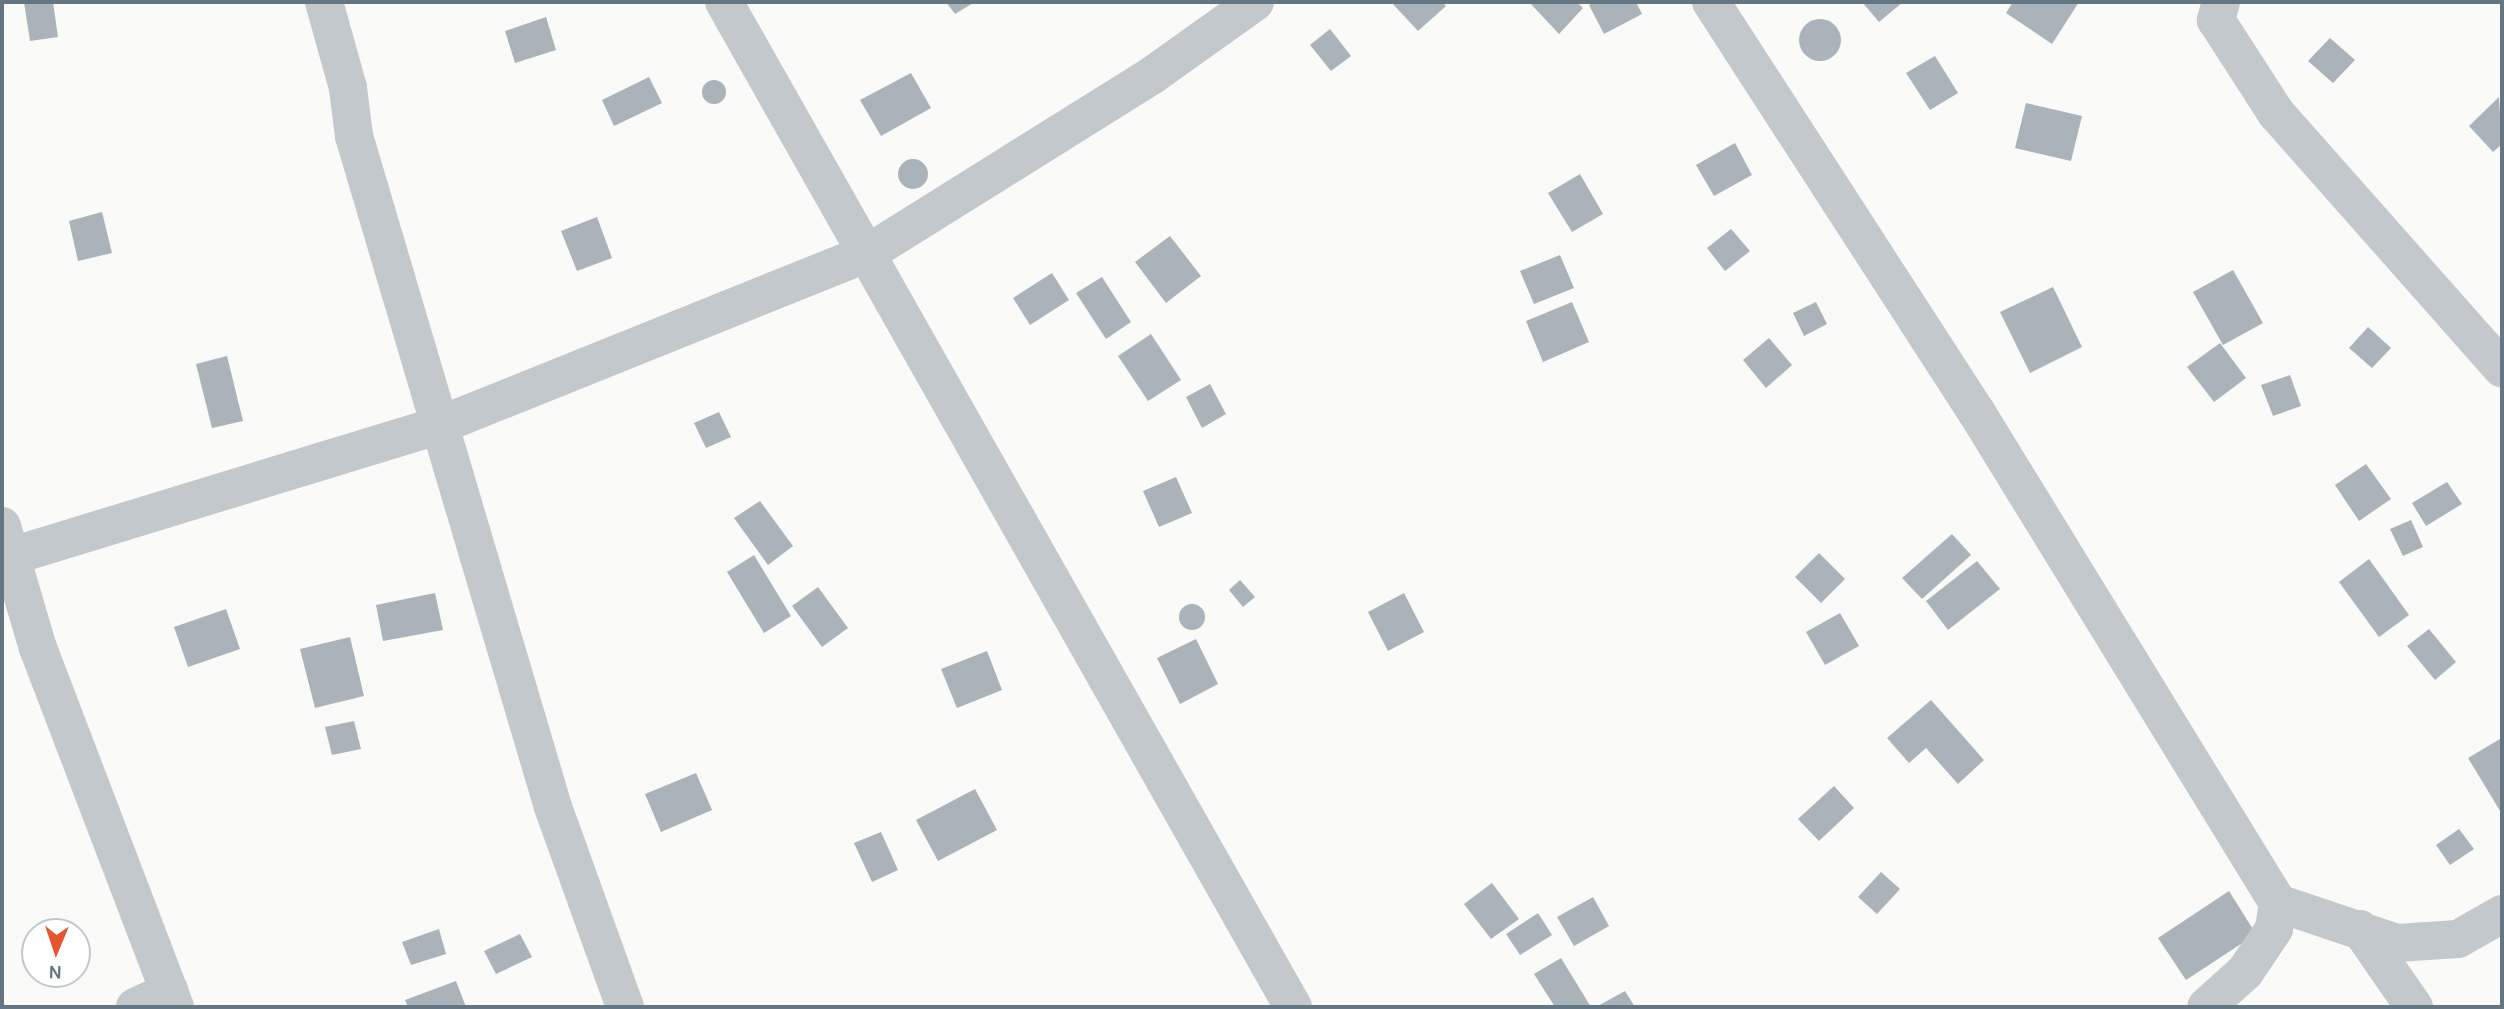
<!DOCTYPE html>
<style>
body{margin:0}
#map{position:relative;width:2504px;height:1009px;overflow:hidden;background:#fafaf8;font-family:Karla,sans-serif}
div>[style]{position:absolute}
.building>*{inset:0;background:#aab3b9}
.round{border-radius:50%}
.minor>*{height:38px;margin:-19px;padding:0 19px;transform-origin:19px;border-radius:19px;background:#c3c8cc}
span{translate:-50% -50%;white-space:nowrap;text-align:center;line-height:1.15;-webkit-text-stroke:7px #fff;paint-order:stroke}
.frame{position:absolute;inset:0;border:4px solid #657683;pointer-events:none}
.north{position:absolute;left:21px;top:918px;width:70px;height:70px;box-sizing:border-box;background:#fff;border:2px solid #c1c8cd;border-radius:50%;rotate:182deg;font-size:19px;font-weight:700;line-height:28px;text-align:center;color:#657683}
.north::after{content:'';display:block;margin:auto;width:24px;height:32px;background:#e4572e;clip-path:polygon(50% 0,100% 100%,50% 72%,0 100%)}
</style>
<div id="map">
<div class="building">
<div style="clip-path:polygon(24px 2px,53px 2px,58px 37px,30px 41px)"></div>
<div style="clip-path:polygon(946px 2px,975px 2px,955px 14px)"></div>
<div style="clip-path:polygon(1391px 2px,1442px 2px,1446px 6px,1418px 31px)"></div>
<div style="clip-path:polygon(1529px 2px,1577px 2px,1583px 8px,1559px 34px)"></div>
<div style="clip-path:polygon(1595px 2px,1636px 2px,1642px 14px,1604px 34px,1589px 5px)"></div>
<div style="clip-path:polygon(1862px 2px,1903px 2px,1879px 22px)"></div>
<div style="clip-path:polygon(2013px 2px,2079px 2px,2052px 44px,2006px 13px)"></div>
<div style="clip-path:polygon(546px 17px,556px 50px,515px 63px,505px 31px)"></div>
<div class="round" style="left:1799px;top:19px;width:42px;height:42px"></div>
<div style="clip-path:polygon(1330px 29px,1351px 56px,1331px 71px,1310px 45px)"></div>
<div style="clip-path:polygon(2330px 38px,2355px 60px,2333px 83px,2308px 61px)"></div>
<div style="clip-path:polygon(1935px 56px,1958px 93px,1930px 110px,1906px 73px)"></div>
<div style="clip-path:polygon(911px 73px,931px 108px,881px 136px,860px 100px)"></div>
<div style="clip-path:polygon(649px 77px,662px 103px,614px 126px,602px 100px)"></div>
<div class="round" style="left:702px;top:80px;width:24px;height:24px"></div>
<div style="clip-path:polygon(2499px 97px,2502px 144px,2493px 152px,2469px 126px)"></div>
<div style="clip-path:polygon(2026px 103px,2082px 116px,2071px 161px,2015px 148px)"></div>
<div style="clip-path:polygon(1735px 143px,1752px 175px,1714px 196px,1696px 165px)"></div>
<div class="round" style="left:898px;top:159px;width:30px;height:30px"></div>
<div style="clip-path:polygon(1580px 174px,1603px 214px,1572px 232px,1548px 193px)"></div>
<div style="clip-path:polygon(102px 212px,112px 253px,78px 261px,69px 221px)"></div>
<div style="clip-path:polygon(597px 217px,612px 258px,577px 271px,561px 231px)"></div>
<div style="clip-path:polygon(1731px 229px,1750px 251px,1725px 271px,1707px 248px)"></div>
<div style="clip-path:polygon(1170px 236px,1201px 276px,1166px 303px,1135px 262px)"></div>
<div style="clip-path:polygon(1560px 255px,1574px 288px,1534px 304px,1520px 271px)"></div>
<div style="clip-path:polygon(2233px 270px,2263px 323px,2223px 345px,2193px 292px)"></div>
<div style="clip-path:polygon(1052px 273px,1069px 300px,1030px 325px,1013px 298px)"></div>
<div style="clip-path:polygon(1102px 277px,1131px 322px,1106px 339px,1076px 293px)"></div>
<div style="clip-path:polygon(2053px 287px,2082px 347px,2030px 373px,2000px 312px)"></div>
<div style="clip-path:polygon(1572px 302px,1589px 342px,1543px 362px,1526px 321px)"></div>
<div style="clip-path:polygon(1816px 302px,1827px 324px,1804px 336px,1793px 313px)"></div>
<div style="clip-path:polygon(2368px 327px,2391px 348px,2372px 368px,2349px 348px)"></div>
<div style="clip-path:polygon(1151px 334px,1181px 380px,1148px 401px,1118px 356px)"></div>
<div style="clip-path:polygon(1769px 338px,1792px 365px,1766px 388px,1743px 360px)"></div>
<div style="clip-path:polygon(2220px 343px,2246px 378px,2214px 402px,2187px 367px)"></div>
<div style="clip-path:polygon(227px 356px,243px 421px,212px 428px,196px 364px)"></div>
<div style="clip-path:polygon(2290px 375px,2301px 406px,2273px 416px,2261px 385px)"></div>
<div style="clip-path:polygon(1210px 384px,1226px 414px,1202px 428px,1186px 397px)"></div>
<div style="clip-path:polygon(719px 412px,731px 437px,706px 448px,694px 423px)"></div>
<div style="clip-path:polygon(2366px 464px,2391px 499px,2359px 521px,2335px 485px)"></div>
<div style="clip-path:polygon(1176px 477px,1192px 513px,1159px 527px,1143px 491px)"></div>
<div style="clip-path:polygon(2447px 482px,2462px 504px,2426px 526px,2412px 503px)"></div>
<div style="clip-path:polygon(760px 501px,793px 546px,768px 565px,734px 518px)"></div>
<div style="clip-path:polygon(2411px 520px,2423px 547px,2403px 556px,2390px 529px)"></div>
<div style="clip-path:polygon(1952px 534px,1971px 555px,1922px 599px,1902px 578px)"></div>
<div style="clip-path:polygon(1819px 553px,1845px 579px,1821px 603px,1795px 577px)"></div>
<div style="clip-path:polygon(754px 555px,791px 616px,764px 633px,727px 572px)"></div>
<div style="clip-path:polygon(2369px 559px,2409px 615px,2379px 637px,2339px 582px)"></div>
<div style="clip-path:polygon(1977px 561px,2000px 589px,1948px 630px,1926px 601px)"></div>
<div style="clip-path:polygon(1240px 580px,1255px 597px,1243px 607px,1229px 590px)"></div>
<div style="clip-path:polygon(818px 587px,848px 628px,822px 647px,792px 606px)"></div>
<div style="clip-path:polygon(435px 593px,443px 630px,383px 641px,376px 605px)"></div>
<div style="clip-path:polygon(1404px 593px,1424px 632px,1388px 651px,1368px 612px)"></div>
<div class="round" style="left:1179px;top:604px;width:26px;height:26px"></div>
<div style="clip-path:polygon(226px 609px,240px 649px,188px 667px,174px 627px)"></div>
<div style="clip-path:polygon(1840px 613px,1859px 646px,1825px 665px,1806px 632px)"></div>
<div style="clip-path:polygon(2429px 629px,2456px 662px,2435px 680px,2407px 646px)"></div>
<div style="clip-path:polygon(350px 637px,364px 696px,315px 708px,300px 649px)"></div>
<div style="clip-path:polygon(1196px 639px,1218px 684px,1180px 704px,1157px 658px)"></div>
<div style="clip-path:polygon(987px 651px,1002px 690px,957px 708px,941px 669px)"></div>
<div style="clip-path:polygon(1931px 700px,1984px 760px,1958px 784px,1926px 748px,1909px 763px,1887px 738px)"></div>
<div style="clip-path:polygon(354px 721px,361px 749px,332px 755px,325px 727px)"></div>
<div style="clip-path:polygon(2500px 739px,2502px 743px,2502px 814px,2468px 758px)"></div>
<div style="clip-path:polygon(696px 773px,712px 810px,661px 832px,645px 794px)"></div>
<div style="clip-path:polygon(1834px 786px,1854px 808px,1819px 841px,1798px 819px)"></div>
<div style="clip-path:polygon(975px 789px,997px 830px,938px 861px,916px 820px)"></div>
<div style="clip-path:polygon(2459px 829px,2474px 849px,2450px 865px,2436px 845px)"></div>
<div style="clip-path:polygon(881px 832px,898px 870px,872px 882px,854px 843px)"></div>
<div style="clip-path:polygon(1881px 872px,1900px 889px,1877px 914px,1858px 897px)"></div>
<div style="clip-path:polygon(1492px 883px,1519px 919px,1491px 939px,1464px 904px)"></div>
<div style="clip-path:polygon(2229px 891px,2256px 934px,2186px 980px,2158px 938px)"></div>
<div style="clip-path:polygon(1593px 897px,1609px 926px,1574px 946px,1557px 917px)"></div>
<div style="clip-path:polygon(1538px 913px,1552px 935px,1520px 955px,1506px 934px)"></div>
<div style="clip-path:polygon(439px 929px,446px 954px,411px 965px,402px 942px)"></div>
<div style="clip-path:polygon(520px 934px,532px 957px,496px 974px,484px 951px)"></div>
<div style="clip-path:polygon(1561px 958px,1591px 1007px,1555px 1007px,1534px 974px)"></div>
<div style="clip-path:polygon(456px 981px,466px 1007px,408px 1007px,405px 1000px)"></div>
<div style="clip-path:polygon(1625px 991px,1635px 1007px,1596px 1007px)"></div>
</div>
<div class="minor">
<div style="left:324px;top:2px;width:89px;rotate:74.4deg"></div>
<div style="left:348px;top:88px;width:48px;rotate:82.9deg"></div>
<div style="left:354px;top:136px;width:700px;rotate:73.48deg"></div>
<div style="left:553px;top:807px;width:213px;rotate:70.2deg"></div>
<div style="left:724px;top:2px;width:1155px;rotate:60.48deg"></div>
<div style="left:1711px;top:2px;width:490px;rotate:57.1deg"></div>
<div style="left:1977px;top:413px;width:575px;rotate:58.44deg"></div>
<div style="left:2278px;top:903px;width:26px;rotate:99deg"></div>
<div style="left:2274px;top:929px;width:52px;rotate:124deg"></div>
<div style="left:2245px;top:972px;width:52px;rotate:138.1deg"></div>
<div style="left:2221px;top:2px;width:19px;rotate:106deg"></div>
<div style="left:2216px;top:20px;width:111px;rotate:57.2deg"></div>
<div style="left:2276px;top:113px;width:341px;rotate:48.5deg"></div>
<div style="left:2px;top:526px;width:127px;rotate:73.6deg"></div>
<div style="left:38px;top:648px;width:384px;rotate:69.1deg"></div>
<div style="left:2px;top:559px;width:458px;rotate:-17deg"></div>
<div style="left:440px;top:425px;width:461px;rotate:-21.9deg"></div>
<div style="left:868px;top:253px;width:337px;rotate:-32deg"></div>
<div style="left:1154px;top:74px;width:124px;rotate:-35.5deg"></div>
<div style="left:2278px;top:903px;width:126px;rotate:18.6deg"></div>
<div style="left:2397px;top:943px;width:61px;rotate:-3.8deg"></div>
<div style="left:2458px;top:939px;width:51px;rotate:-29.6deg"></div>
<div style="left:2360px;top:929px;width:95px;rotate:55.3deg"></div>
<div style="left:135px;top:1007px;width:38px;rotate:-25deg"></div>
</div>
<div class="frame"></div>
<div class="north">N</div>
</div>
